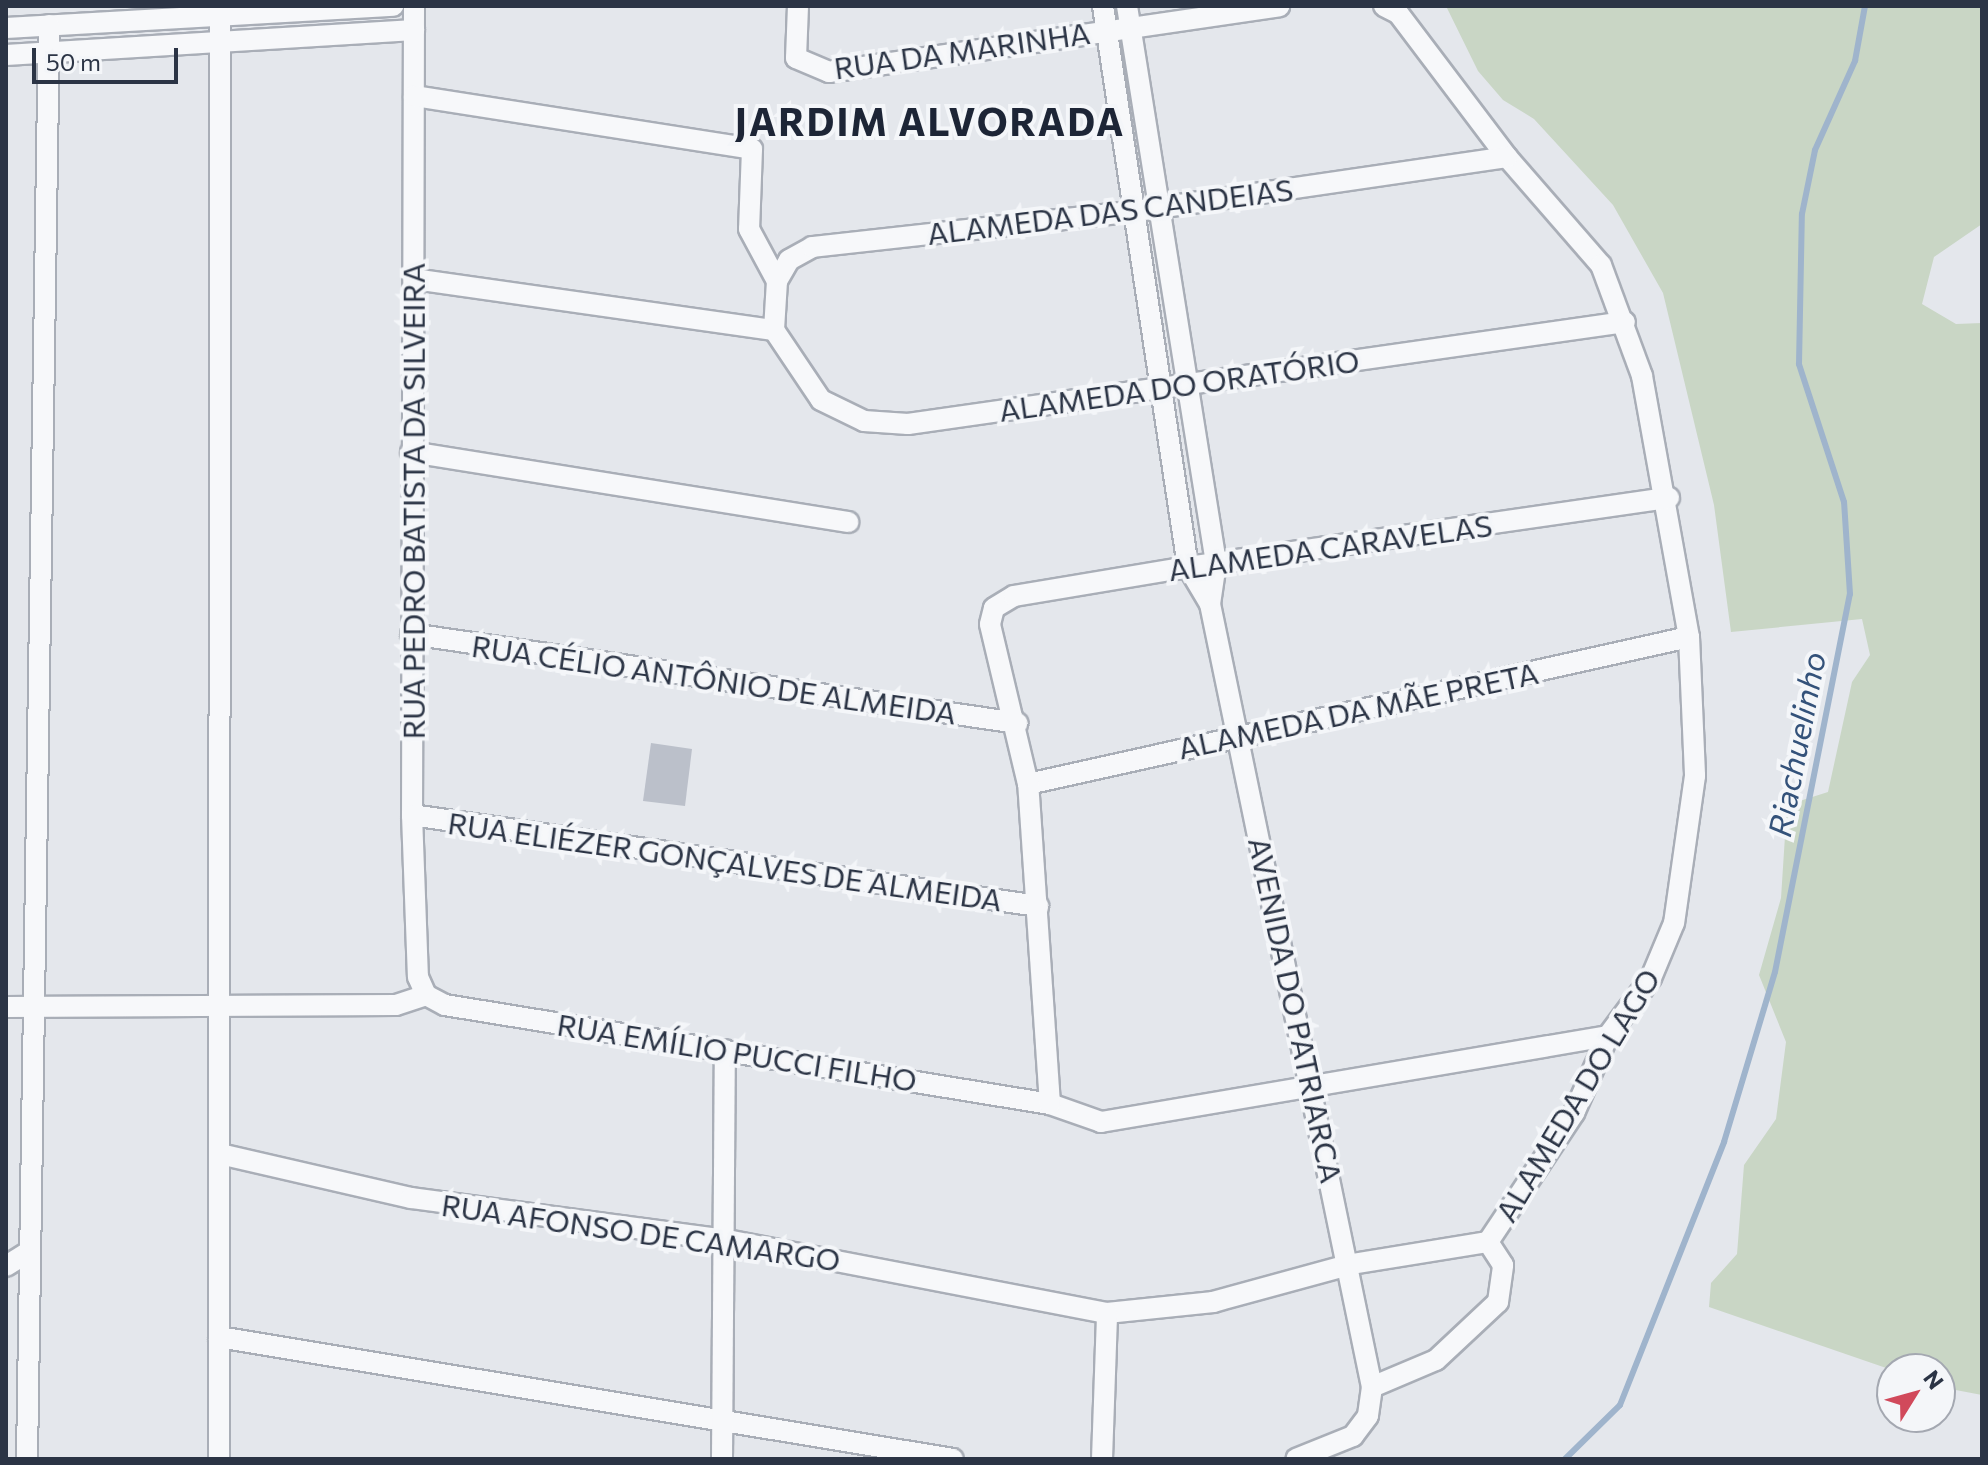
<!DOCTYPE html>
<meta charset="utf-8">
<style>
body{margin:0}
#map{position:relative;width:1988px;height:1465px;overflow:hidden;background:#e4e7ec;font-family:Commissioner,sans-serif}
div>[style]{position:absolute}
.green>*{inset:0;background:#c9d6c5}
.stream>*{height:6px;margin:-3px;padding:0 3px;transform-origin:3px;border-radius:3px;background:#9fb4cc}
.building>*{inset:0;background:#bbc0ca}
.roads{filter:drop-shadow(2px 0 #a9aeb7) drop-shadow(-2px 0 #a9aeb7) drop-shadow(0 2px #a9aeb7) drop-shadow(0 -2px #a9aeb7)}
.minor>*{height:20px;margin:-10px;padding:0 10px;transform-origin:10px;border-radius:10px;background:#f7f8fa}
span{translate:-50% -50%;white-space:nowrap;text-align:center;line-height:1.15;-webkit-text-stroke:8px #f4f6f9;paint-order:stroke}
.street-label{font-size:30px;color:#2b3445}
.water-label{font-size:32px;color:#34527a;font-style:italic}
.district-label{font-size:38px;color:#1d2536;font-weight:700;letter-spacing:2px}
.frame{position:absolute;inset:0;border:8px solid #2b3445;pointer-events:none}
.north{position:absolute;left:1876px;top:1353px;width:80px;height:80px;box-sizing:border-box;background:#f4f6f9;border:2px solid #a4a8b1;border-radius:50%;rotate:53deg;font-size:22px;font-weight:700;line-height:32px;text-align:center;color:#2b3445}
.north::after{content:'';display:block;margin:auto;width:28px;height:36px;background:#d1495b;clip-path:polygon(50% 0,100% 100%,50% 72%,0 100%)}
.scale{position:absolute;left:32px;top:48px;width:146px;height:36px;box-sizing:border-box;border:4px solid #2b3445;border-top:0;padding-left:10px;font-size:24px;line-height:28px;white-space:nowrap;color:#2b3445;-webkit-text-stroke:6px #f4f6f9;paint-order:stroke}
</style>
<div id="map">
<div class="green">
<div style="clip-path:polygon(1446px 6px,1982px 6px,1982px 224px,1934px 257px,1922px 304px,1956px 324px,1982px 323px,1982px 1395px,1940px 1387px,1940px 1369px,1892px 1370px,1709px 1307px,1711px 1283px,1737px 1254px,1744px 1165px,1776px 1119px,1786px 1042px,1759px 975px,1781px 898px,1787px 805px,1828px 792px,1852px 682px,1870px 655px,1862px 619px,1731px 632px,1714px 505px,1663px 293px,1613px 205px,1534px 119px,1503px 100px,1478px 71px)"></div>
</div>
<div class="stream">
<div style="left:1565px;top:1459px;width:77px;rotate:-44.5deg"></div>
<div style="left:1620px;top:1405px;width:283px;rotate:-68.4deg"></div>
<div style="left:1724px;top:1142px;width:177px;rotate:-73.3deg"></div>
<div style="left:1775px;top:972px;width:385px;rotate:-78.8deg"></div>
<div style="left:1850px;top:594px;width:92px;rotate:-93.7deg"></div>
<div style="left:1844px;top:502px;width:145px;rotate:-108.1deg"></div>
<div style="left:1799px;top:364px;width:150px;rotate:-88.9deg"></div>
<div style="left:1802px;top:214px;width:65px;rotate:-78.5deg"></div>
<div style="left:1815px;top:150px;width:98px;rotate:-65.8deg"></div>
<div style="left:1855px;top:61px;width:56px;rotate:-79.7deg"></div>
</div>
<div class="building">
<div style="clip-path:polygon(651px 743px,692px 749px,685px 806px,643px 801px)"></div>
</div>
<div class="roads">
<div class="minor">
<div style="left:414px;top:6px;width:809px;rotate:90.14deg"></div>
<div style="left:412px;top:815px;width:162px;rotate:87.9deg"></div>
<div style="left:418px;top:977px;width:20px;rotate:66deg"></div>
<div style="left:798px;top:6px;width:52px;rotate:92.2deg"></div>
<div style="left:796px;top:58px;width:36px;rotate:23deg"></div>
<div style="left:829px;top:72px;width:455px;rotate:-8.3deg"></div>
<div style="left:1103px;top:6px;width:567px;rotate:81.38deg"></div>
<div style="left:1188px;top:567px;width:43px;rotate:59.3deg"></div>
<div style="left:1127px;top:6px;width:564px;rotate:80.92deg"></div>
<div style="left:1216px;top:563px;width:41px;rotate:98.3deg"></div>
<div style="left:1210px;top:604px;width:800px;rotate:78.31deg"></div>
<div style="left:1372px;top:1387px;width:29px;rotate:98deg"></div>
<div style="left:1368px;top:1416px;width:25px;rotate:127deg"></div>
<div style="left:1353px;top:1436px;width:61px;rotate:158deg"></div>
<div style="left:1384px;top:6px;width:16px;rotate:27deg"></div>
<div style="left:1398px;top:13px;width:181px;rotate:52.9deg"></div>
<div style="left:1507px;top:157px;width:143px;rotate:49deg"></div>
<div style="left:1601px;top:265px;width:118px;rotate:69.7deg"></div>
<div style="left:1642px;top:376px;width:265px;rotate:79.8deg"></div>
<div style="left:1689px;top:637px;width:139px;rotate:87.5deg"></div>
<div style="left:1695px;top:776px;width:148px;rotate:98.1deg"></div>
<div style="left:1674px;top:923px;width:60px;rotate:112.7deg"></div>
<div style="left:1651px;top:978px;width:72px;rotate:126.6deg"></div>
<div style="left:1608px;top:1036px;width:84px;rotate:113.8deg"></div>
<div style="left:1574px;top:1113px;width:155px;rotate:123.7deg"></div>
<div style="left:6px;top:28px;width:388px;rotate:-3.3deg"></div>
<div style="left:6px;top:55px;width:409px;rotate:-3.5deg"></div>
<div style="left:414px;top:96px;width:342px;rotate:8.9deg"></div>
<div style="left:752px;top:149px;width:80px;rotate:92.1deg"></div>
<div style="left:749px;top:229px;width:59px;rotate:61.7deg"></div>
<div style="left:414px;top:279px;width:364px;rotate:8.1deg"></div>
<div style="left:774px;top:330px;width:84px;rotate:56.1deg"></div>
<div style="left:821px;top:400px;width:48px;rotate:26deg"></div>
<div style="left:864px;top:421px;width:44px;rotate:3.9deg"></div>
<div style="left:908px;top:424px;width:724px;rotate:-8.1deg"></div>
<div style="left:774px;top:330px;width:49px;rotate:-86.5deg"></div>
<div style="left:777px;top:281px;width:24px;rotate:-60deg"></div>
<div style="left:789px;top:260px;width:26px;rotate:-29deg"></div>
<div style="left:812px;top:247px;width:321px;rotate:-6.3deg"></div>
<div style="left:1131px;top:212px;width:380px;rotate:-8.3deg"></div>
<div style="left:411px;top:452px;width:443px;rotate:9.1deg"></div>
<div style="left:411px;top:634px;width:613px;rotate:8.35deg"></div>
<div style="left:1028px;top:784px;width:677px;rotate:-12.54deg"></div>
<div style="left:412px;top:815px;width:633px;rotate:8.27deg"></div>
<div style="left:426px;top:995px;width:21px;rotate:28deg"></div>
<div style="left:445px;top:1005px;width:613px;rotate:9.29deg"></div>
<div style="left:1050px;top:1104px;width:54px;rotate:19.4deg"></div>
<div style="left:1101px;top:1122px;width:514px;rotate:-9.63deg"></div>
<div style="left:6px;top:1007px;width:390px;rotate:-0.3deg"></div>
<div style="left:396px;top:1005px;width:32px;rotate:-18deg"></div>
<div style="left:1050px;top:1104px;width:321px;rotate:-93.9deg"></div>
<div style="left:1028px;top:784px;width:164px;rotate:-103.4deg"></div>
<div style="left:990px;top:624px;width:16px;rotate:-76deg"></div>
<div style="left:994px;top:608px;width:23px;rotate:-31deg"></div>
<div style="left:1014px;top:596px;width:176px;rotate:-9.5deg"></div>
<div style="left:1188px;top:567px;width:486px;rotate:-8.2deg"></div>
<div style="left:220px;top:1154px;width:196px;rotate:13deg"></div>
<div style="left:411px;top:1198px;width:319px;rotate:7.6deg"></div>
<div style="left:727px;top:1240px;width:387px;rotate:10.9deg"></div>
<div style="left:1107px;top:1313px;width:107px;rotate:-5.9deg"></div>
<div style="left:1213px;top:1302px;width:144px;rotate:-15.3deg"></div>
<div style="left:1352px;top:1264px;width:138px;rotate:-9.2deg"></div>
<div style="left:6px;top:1266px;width:26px;rotate:-32deg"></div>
<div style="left:219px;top:1337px;width:744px;rotate:9.44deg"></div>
<div style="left:1372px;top:1387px;width:69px;rotate:-22.9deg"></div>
<div style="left:1436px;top:1360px;width:85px;rotate:-43.1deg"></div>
<div style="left:1498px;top:1302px;width:37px;rotate:-82deg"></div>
<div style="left:1503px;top:1265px;width:27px;rotate:-123deg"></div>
<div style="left:27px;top:1459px;width:1434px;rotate:-89.12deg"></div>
<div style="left:219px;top:1459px;width:1444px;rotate:-89.96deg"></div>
<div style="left:722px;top:1459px;width:409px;rotate:-89.6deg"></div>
<div style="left:1102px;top:1459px;width:146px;rotate:-88deg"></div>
</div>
</div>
<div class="street-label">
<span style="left:962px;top:50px;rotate:-8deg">RUA DA MARINHA</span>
<span style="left:1110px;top:211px;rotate:-7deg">ALAMEDA DAS CANDEIAS</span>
<span style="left:1179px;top:385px;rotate:-8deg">ALAMEDA DO ORATÓRIO</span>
<span style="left:413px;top:501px;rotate:-90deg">RUA PEDRO BATISTA DA SILVEIRA</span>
<span style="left:1330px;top:547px;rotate:-8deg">ALAMEDA CARAVELAS</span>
<span style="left:714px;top:679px;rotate:8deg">RUA CÉLIO ANTÔNIO DE ALMEIDA</span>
<span style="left:1358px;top:710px;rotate:-12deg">ALAMEDA DA MÃE PRETA</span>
<span style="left:725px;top:861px;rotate:8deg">RUA ELIÉZER GONÇALVES DE ALMEIDA</span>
<span style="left:1296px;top:1010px;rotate:78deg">AVENIDA DO PATRIARCA</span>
<span style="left:737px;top:1052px;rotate:9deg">RUA EMÍLIO PUCCI FILHO</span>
<span style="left:1577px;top:1095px;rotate:-59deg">ALAMEDA DO LAGO</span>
<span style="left:641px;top:1232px;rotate:8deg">RUA AFONSO DE CAMARGO</span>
</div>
<div class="water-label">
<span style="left:1796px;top:744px;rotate:-79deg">Riachuelinho</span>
</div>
<div class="district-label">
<span style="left:930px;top:121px">JARDIM ALVORADA</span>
</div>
<div class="frame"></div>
<div class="north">N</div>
<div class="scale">50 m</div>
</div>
